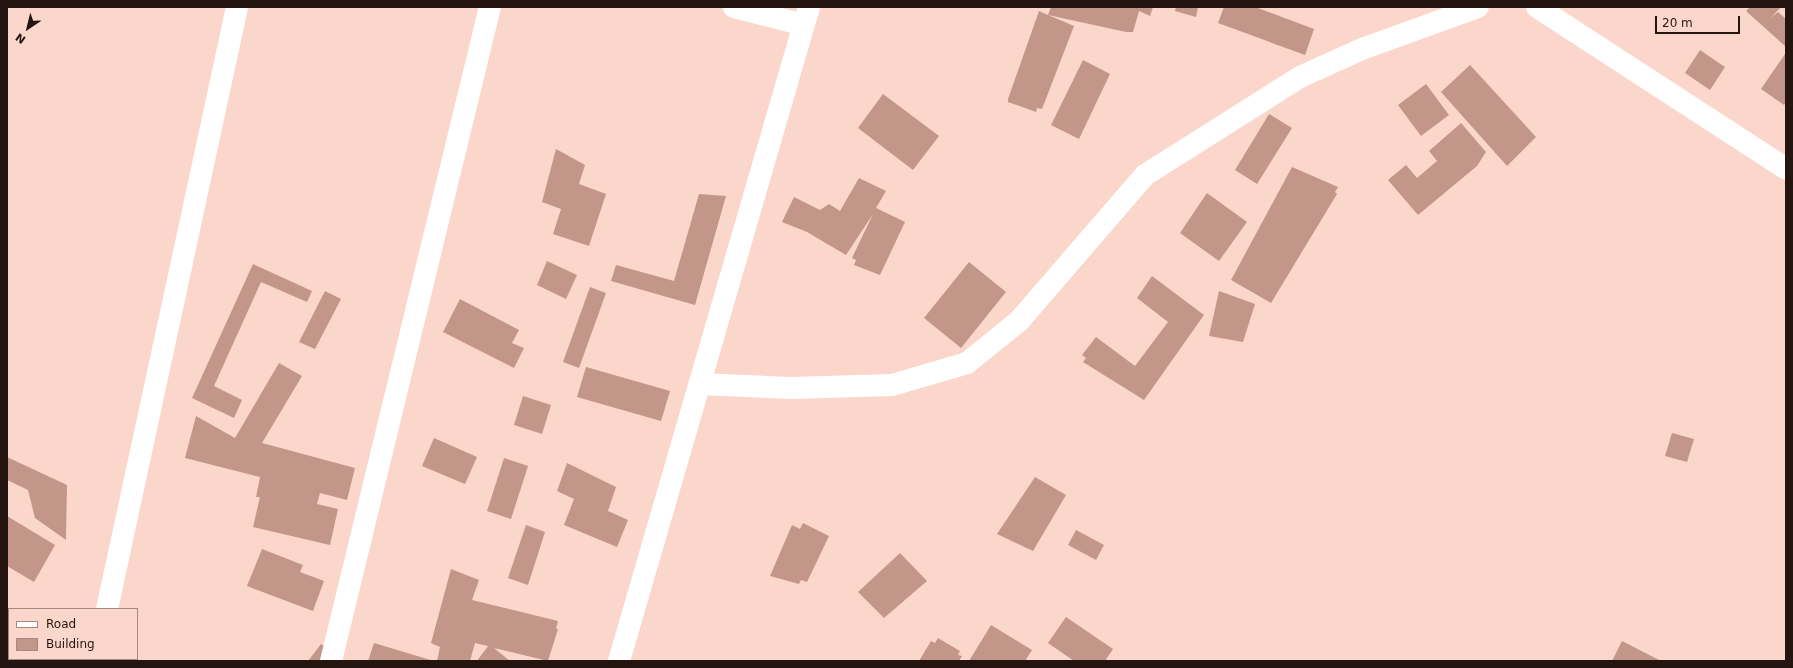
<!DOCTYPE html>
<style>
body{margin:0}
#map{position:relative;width:1793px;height:668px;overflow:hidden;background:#fbd6cb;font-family:"DejaVu Sans",sans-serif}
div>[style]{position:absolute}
.building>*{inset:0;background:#c29789}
.street>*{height:22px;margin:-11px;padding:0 11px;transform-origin:11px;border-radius:11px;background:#fff}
span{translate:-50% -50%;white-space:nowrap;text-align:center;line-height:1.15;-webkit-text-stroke:3.5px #fbd6cb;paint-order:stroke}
.frame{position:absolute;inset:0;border:8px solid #251510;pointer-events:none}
.legend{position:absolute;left:8px;top:608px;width:130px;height:52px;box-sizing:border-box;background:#fbd6cb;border:1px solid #a58980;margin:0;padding:5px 7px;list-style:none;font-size:12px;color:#251510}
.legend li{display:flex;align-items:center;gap:8px;height:20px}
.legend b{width:20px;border:1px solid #a58980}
.north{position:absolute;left:8px;top:8px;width:40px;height:40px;-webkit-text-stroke:3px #fbd6cb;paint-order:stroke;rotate:215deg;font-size:11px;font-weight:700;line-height:16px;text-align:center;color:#251510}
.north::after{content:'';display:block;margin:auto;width:14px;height:18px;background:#251510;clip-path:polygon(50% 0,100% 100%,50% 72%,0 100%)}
.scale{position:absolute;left:1655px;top:16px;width:85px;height:18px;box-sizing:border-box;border:2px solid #251510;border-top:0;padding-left:5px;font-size:12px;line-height:14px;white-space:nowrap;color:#251510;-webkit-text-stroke:3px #fbd6cb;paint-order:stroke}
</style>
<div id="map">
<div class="building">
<div style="clip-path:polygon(1051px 7px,1153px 7px,1150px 16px,1139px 11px,1133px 32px,1126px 32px,1048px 15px,1074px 26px,1042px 109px,1037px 108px,1036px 112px,1008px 102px,1008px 99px,1039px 11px,1048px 15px)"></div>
<div style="clip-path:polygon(1176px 7px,1198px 7px,1196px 17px,1175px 11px)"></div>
<div style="clip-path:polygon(1224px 7px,1255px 7px,1314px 29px,1305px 55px,1218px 23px)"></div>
<div style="clip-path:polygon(1750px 7px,1781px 7px,1771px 18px,1778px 12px,1786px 19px,1786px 47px,1746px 11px)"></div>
<div style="clip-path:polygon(1700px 50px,1725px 67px,1710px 90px,1685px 73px)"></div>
<div style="clip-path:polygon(1785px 54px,1786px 102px,1784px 105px,1761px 89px)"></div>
<div style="clip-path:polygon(1083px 60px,1110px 74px,1079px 139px,1051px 125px)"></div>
<div style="clip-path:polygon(1470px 65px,1536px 137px,1507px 166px,1441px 92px)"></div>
<div style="clip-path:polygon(1426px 84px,1449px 115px,1421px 136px,1398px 105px)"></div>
<div style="clip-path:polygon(883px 94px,939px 136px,913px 170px,858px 128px)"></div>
<div style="clip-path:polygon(1269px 114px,1292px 128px,1257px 184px,1235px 170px)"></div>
<div style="clip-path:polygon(1461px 123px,1486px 152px,1477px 166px,1418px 215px,1388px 180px,1406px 165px,1417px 178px,1437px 161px,1429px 151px)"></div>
<div style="clip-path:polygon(556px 149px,585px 165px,579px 184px,606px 194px,589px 246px,553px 234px,561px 209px,542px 202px)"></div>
<div style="clip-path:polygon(1292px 167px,1338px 187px,1335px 192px,1337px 194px,1271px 303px,1231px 280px)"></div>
<div style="clip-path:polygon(859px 178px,886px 191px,876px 208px,905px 222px,880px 275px,854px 265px,856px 260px,852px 258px,873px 214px,846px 255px,807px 232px,782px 222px,794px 197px,820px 210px,829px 204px,840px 211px)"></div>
<div style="clip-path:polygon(1207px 193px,1247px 222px,1219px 261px,1180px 233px)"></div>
<div style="clip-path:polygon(699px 194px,726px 196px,695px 305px,611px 281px,616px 265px,674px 281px)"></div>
<div style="clip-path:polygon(547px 261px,577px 275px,566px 299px,537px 285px)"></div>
<div style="clip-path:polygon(969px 262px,1006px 292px,961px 348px,924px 318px)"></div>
<div style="clip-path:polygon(253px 264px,312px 291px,307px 302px,261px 282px,214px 386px,242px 400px,234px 418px,192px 398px)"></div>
<div style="clip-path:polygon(1152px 276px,1204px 315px,1144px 400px,1083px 362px,1086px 358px,1082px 355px,1096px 337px,1135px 366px,1168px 322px,1137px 298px)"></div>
<div style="clip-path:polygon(590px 287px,606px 293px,579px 368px,563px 362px)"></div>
<div style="clip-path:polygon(325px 291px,341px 299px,315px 349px,299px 342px)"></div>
<div style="clip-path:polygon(1219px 291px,1255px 304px,1243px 342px,1209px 336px)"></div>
<div style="clip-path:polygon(460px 299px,519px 330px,512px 343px,524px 348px,514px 368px,443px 332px)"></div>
<div style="clip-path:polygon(279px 363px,302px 376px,262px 443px,355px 468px,347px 500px,320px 493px,317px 504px,338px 509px,330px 545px,253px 527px,260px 497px,256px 497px,260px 477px,185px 458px,196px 416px,235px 438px)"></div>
<div style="clip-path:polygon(586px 367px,670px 391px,661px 421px,577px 397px)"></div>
<div style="clip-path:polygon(523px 396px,551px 405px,542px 434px,514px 425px)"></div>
<div style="clip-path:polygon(1672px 433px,1694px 439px,1687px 462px,1665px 456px)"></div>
<div style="clip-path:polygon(434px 438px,477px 457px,465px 484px,422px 466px)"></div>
<div style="clip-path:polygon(7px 457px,67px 485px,66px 540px,35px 518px,28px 490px,7px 480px)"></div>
<div style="clip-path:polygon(504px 458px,528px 466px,511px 519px,487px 511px)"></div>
<div style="clip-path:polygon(567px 463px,616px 487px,608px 511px,628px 520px,617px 547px,564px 525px,574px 499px,557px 491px)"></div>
<div style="clip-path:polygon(1035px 477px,1066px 495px,1033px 551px,997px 534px)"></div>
<div style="clip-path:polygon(7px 516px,55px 545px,34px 582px,7px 566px)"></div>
<div style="clip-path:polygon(803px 523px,829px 536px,807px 582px,801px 580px,799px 584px,770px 576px,792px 525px,800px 529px)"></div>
<div style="clip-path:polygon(526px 525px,545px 532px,528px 585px,508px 578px)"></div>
<div style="clip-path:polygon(1076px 530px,1104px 545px,1096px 560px,1068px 545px)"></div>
<div style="clip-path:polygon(262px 549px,303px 565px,300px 572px,324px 581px,313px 611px,247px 586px)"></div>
<div style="clip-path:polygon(900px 553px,927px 581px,884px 618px,858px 592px)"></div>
<div style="clip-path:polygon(451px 569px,479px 580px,472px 600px,558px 621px,556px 629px,558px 629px,548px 661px,494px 648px,510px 661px,477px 661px,488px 646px,475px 643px,470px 661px,437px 661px,440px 647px,431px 643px)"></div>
<div style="clip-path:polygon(1066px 617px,1113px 649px,1105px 661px,1074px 661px,1048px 643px)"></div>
<div style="clip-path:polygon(991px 625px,1032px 650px,1025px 661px,969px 661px)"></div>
<div style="clip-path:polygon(938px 638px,960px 651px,958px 655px,962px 656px,959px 661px,919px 661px,931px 641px,935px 643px)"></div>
<div style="clip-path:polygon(1622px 641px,1661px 661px,1612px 661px)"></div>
<div style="clip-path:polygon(374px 643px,434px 661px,368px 661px)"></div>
<div style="clip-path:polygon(321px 644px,333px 652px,326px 661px,308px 661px)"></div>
</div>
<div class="street">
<div style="left:734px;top:7px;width:72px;rotate:14.4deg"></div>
<div style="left:1537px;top:7px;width:297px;rotate:33deg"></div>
<div style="left:700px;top:384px;width:92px;rotate:2.5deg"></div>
<div style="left:792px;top:388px;width:100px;rotate:-1.7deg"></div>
<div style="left:892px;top:385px;width:78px;rotate:-16.3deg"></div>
<div style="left:967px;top:363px;width:67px;rotate:-38.9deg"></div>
<div style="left:1019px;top:321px;width:193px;rotate:-49.2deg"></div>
<div style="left:1145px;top:175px;width:183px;rotate:-32.3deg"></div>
<div style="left:1300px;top:77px;width:68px;rotate:-24.3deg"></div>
<div style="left:1362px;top:49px;width:123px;rotate:-19.9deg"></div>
<div style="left:107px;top:609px;width:616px;rotate:-77.81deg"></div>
<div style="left:96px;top:661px;width:2px;rotate:-90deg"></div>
<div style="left:331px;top:661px;width:673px;rotate:-76.34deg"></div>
<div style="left:619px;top:661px;width:681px;rotate:-73.8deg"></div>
</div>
<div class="frame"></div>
<ul class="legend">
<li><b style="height:5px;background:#fff"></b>Road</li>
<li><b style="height:11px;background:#c29789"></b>Building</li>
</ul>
<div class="north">N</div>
<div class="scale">20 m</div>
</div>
